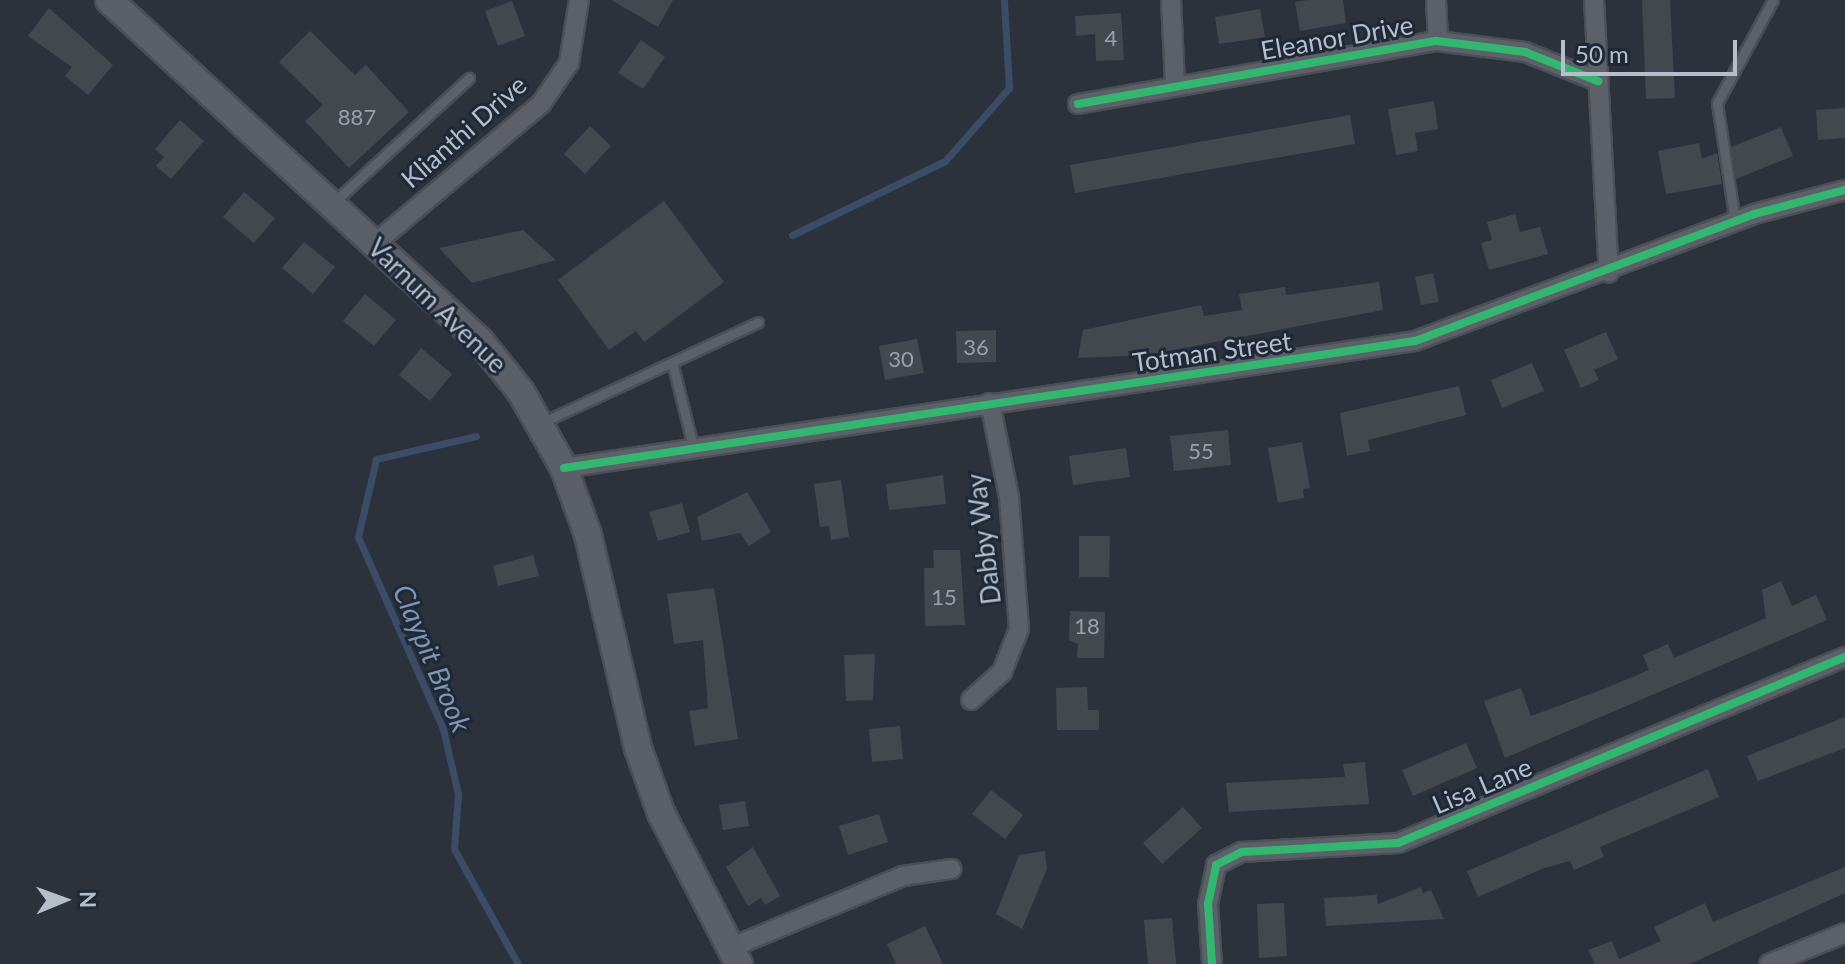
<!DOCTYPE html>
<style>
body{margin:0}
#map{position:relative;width:1845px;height:964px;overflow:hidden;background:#2b323b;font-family:Lato,sans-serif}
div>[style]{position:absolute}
.stream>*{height:7px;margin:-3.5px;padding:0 3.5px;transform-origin:3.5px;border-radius:3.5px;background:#3a4c66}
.building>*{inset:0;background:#43484f}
.roads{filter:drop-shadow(2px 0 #4a4e55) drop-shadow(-2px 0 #4a4e55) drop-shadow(0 2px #4a4e55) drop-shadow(0 -2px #4a4e55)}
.service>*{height:9px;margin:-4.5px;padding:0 4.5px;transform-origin:4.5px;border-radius:4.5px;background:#5c6169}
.minor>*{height:18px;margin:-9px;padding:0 9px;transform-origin:9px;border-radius:9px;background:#5c6169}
.secondary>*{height:26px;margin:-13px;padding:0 13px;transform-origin:13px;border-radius:13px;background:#5b5f67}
.cycleway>*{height:8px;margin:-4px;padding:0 4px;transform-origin:4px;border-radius:4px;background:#33b770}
span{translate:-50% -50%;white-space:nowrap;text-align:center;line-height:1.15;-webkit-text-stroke:6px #1e2836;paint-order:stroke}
.number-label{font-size:22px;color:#99a0ac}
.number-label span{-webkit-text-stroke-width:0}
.street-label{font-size:26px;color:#b6becb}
.water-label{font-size:28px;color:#7e95b2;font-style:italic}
.north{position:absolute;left:24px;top:860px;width:80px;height:80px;-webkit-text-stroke:6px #1e2836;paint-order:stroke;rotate:89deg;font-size:22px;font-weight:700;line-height:32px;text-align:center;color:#b6becb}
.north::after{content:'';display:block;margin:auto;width:28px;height:36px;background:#b6becb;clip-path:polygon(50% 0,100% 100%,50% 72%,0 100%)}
.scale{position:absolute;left:1561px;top:40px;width:176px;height:36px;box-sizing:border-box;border:4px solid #b6becb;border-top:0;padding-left:10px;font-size:24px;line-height:28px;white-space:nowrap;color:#b6becb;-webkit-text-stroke:6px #1e2836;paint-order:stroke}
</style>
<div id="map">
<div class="stream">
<div style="left:792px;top:235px;width:170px;rotate:-25.8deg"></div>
<div style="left:945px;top:161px;width:97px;rotate:-48.8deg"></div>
<div style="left:1009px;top:88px;width:88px;rotate:-93.3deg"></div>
<div style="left:476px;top:436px;width:103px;rotate:167deg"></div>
<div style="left:376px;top:459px;width:80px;rotate:103deg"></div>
<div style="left:358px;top:537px;width:210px;rotate:66.1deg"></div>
<div style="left:443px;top:729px;width:67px;rotate:77deg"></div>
<div style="left:458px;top:794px;width:55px;rotate:94.2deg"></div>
<div style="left:454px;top:849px;width:132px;rotate:60.9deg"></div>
</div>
<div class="building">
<div style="clip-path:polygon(611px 0,673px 0,658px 27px)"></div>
<div style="clip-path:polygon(1308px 0,1343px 0,1346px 23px,1300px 31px,1295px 2px)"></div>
<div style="clip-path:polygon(1642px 0,1670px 0,1675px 98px,1646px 99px)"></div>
<div style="clip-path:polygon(512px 1px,525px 36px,498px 46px,485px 11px)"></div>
<div style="clip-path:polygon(49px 8px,113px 65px,88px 95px,65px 76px,72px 67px,28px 36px)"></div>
<div style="clip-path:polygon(1260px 9px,1265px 37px,1219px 44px,1215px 17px)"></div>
<div style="clip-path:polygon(1121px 13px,1124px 60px,1096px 61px,1095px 34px,1076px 36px,1075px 16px)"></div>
<div style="clip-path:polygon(310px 31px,355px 75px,366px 65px,409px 112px,349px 168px,305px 121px,323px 105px,279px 62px)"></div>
<div style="clip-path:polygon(641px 40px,665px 57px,643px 89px,618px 73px)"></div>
<div style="clip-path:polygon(1434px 101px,1438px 129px,1415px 133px,1418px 151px,1396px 155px,1388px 109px)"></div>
<div style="clip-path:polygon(1845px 108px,1845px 138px,1818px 140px,1816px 110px)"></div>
<div style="clip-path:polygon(1350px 115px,1355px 144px,1075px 193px,1070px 165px)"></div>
<div style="clip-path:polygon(180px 120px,204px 141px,171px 179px,156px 166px,164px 157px,155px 149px)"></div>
<div style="clip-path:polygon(590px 126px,611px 146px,585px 174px,564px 154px)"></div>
<div style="clip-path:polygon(1781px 127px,1793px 156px,1736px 179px,1731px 147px)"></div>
<div style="clip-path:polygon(1699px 143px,1702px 159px,1717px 153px,1722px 184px,1666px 194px,1658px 151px)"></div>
<div style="clip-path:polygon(244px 192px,275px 218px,254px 243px,223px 217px)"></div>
<div style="clip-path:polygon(664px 201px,724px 282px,644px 342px,636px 331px,609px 350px,558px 280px)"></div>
<div style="clip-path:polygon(1515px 214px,1520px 232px,1540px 227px,1548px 254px,1489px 270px,1481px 243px,1492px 240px,1487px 222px)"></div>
<div style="clip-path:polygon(523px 230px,556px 260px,472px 283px,439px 248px)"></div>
<div style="clip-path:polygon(304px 242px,335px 267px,313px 294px,282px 268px)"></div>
<div style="clip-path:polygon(1433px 273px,1439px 302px,1421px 305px,1415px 277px)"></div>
<div style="clip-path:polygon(1379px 282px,1383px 310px,1147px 355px,1078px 358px,1083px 330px,1201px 305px,1204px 316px,1242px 310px,1239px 294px,1285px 287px,1286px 295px)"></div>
<div style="clip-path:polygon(365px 294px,396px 320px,374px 346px,343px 321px)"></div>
<div style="clip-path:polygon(996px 330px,996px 362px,957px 363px,956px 331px)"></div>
<div style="clip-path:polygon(1606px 332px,1618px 359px,1594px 370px,1599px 380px,1581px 388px,1564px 350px)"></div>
<div style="clip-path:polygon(917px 339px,924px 373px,885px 380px,879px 346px)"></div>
<div style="clip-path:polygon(421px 348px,452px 374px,430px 401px,399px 375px)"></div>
<div style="clip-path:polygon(1532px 363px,1544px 391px,1502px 408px,1491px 380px)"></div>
<div style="clip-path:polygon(1459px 386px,1466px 415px,1368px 440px,1370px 451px,1347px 456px,1340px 413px)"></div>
<div style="clip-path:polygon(1228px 430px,1231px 465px,1174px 471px,1170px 436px)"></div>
<div style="clip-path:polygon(1302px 442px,1310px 488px,1303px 489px,1304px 498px,1278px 503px,1268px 448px)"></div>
<div style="clip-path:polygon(1126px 448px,1130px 477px,1073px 485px,1069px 456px)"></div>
<div style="clip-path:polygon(943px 475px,946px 504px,889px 510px,886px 484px)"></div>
<div style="clip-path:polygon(841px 480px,849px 537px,831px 540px,829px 526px,820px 527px,814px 484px)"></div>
<div style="clip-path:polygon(747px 492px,771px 532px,749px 546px,740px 533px,702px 541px,697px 517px)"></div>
<div style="clip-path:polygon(682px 503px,690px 532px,658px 541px,649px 512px)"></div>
<div style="clip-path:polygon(1079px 536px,1110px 536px,1109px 577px,1079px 577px)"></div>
<div style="clip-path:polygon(933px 550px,960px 550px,965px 625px,925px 626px,924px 568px,934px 568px)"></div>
<div style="clip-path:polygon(533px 555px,539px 576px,498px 586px,493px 566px)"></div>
<div style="clip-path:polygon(1781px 581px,1792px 606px,1816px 595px,1827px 620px,1505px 758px,1484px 701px,1521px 688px,1531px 716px,1601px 690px,1649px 670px,1643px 655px,1668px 644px,1674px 658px,1766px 618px,1762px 590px)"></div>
<div style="clip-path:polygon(714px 588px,738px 739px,695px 746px,689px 711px,708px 708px,703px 640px,674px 644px,667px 594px)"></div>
<div style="clip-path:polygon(1070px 611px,1105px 612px,1104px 658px,1077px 658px,1078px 644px,1069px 640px)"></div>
<div style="clip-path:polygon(875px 654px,873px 700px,846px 701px,844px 655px)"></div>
<div style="clip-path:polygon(1087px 687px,1088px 710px,1099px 710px,1099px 730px,1057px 730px,1056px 688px)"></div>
<div style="clip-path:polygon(1845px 717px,1845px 748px,1758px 781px,1747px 756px)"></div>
<div style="clip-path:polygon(900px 726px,903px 759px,872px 762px,869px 729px)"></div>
<div style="clip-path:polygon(1466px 743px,1477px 768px,1413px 796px,1402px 770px)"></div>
<div style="clip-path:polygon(1365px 762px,1369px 804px,1229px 812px,1226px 783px,1345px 777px,1343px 764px)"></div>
<div style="clip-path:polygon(1708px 769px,1719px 797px,1600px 847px,1604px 857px,1574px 870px,1570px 861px,1544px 868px,1478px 897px,1467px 871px)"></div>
<div style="clip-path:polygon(991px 790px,1023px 815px,1005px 839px,972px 814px)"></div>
<div style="clip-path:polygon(745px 801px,749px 826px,723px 830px,719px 805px)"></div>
<div style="clip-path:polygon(1183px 807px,1202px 828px,1162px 864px,1143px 843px)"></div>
<div style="clip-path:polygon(879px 814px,888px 842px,848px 855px,839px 826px)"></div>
<div style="clip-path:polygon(753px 847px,780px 896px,765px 905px,761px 898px,748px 906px,726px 867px)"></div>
<div style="clip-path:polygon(1045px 851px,1047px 869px,1022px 929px,996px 914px,1019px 855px)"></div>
<div style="clip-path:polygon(1845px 867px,1845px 893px,1690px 964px,1595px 964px,1588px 950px,1612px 941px,1619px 959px,1661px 941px,1654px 927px,1705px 903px,1713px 922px)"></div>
<div style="clip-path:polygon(1421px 887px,1423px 893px,1431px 890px,1444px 919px,1326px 926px,1324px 898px,1377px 895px,1378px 904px)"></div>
<div style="clip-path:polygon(1284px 903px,1287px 956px,1259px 958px,1257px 904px)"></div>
<div style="clip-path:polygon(1172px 918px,1176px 964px,1148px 964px,1144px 920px)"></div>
<div style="clip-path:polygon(925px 926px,943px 964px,896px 964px,887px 944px)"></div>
</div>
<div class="roads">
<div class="service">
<div style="left:333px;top:203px;width:185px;rotate:-42.6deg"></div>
<div style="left:1735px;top:221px;width:119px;rotate:-98.7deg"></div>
<div style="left:1717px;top:103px;width:117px;rotate:-61.5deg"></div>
<div style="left:672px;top:362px;width:87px;rotate:76deg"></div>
<div style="left:543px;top:422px;width:237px;rotate:-24.9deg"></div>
</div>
<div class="minor">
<div style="left:1171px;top:0;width:86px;rotate:87.3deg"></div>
<div style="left:1436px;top:0;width:41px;rotate:87.2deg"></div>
<div style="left:1594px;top:0;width:273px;rotate:86.9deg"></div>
<div style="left:1078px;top:104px;width:364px;rotate:-10deg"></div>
<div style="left:1437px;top:41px;width:89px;rotate:7.1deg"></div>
<div style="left:1525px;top:52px;width:79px;rotate:21.7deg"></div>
<div style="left:374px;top:244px;width:218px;rotate:-40deg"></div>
<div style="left:541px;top:104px;width:50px;rotate:-55.7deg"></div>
<div style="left:569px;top:63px;width:64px;rotate:-81deg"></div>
<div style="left:564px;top:468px;width:860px;rotate:-8.49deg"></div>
<div style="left:1415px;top:341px;width:362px;rotate:-20.5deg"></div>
<div style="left:1754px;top:214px;width:94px;rotate:-14.8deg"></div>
<div style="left:971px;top:700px;width:42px;rotate:-42.1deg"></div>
<div style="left:1002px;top:672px;width:46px;rotate:-68.4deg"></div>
<div style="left:1019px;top:629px;width:132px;rotate:-94.3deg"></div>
<div style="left:1009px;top:497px;width:96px;rotate:-101.4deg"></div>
<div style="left:730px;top:948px;width:187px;rotate:-22.6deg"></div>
<div style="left:903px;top:876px;width:49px;rotate:-8.3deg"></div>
<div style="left:1212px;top:964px;width:60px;rotate:-93.8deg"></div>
<div style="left:1208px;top:904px;width:40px;rotate:-78deg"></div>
<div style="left:1216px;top:865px;width:29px;rotate:-27deg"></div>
<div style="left:1242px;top:852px;width:156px;rotate:-3.3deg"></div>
<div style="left:1398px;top:843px;width:484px;rotate:-22.6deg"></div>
<div style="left:1769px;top:964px;width:82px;rotate:-22.2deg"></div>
</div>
<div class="secondary">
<div style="left:109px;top:0;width:504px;rotate:42.59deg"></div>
<div style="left:480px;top:341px;width:65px;rotate:51.2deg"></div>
<div style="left:521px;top:392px;width:87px;rotate:60.5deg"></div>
<div style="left:564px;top:468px;width:71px;rotate:70.3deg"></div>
<div style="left:588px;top:535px;width:219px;rotate:76.8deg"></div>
<div style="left:638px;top:748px;width:69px;rotate:70.5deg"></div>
<div style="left:661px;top:813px;width:170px;rotate:62.7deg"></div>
</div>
</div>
<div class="cycleway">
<div style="left:1078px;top:104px;width:364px;rotate:-10deg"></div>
<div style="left:1437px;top:41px;width:89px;rotate:7.1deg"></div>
<div style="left:1525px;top:52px;width:79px;rotate:21.7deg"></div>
<div style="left:564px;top:468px;width:860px;rotate:-8.49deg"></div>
<div style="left:1415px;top:341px;width:362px;rotate:-20.5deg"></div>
<div style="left:1754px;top:214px;width:94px;rotate:-14.8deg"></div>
<div style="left:1212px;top:964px;width:60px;rotate:-93.8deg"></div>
<div style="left:1208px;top:904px;width:40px;rotate:-78deg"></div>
<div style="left:1216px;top:865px;width:29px;rotate:-27deg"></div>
<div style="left:1242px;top:852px;width:156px;rotate:-3.3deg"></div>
<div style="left:1398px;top:843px;width:484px;rotate:-22.6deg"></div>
</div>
<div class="number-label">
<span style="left:1111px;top:38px">4</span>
<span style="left:357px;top:117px">887</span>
<span style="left:976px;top:347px">36</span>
<span style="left:901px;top:359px">30</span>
<span style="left:1201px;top:451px">55</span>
<span style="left:944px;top:597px">15</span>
<span style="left:1087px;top:626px">18</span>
</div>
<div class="street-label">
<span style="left:1337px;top:38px;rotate:-10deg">Eleanor Drive</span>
<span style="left:464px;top:132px;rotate:-41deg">Klianthi Drive</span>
<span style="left:437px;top:306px;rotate:44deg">Varnum Avenue</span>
<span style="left:1212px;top:352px;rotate:-8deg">Totman Street</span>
<span style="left:984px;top:539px;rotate:-97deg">Dabby Way</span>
<span style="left:1482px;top:786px;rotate:-23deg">Lisa Lane</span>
</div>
<div class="water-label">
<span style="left:433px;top:658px;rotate:67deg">Claypit Brook</span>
</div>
<div class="north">N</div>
<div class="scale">50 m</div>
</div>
